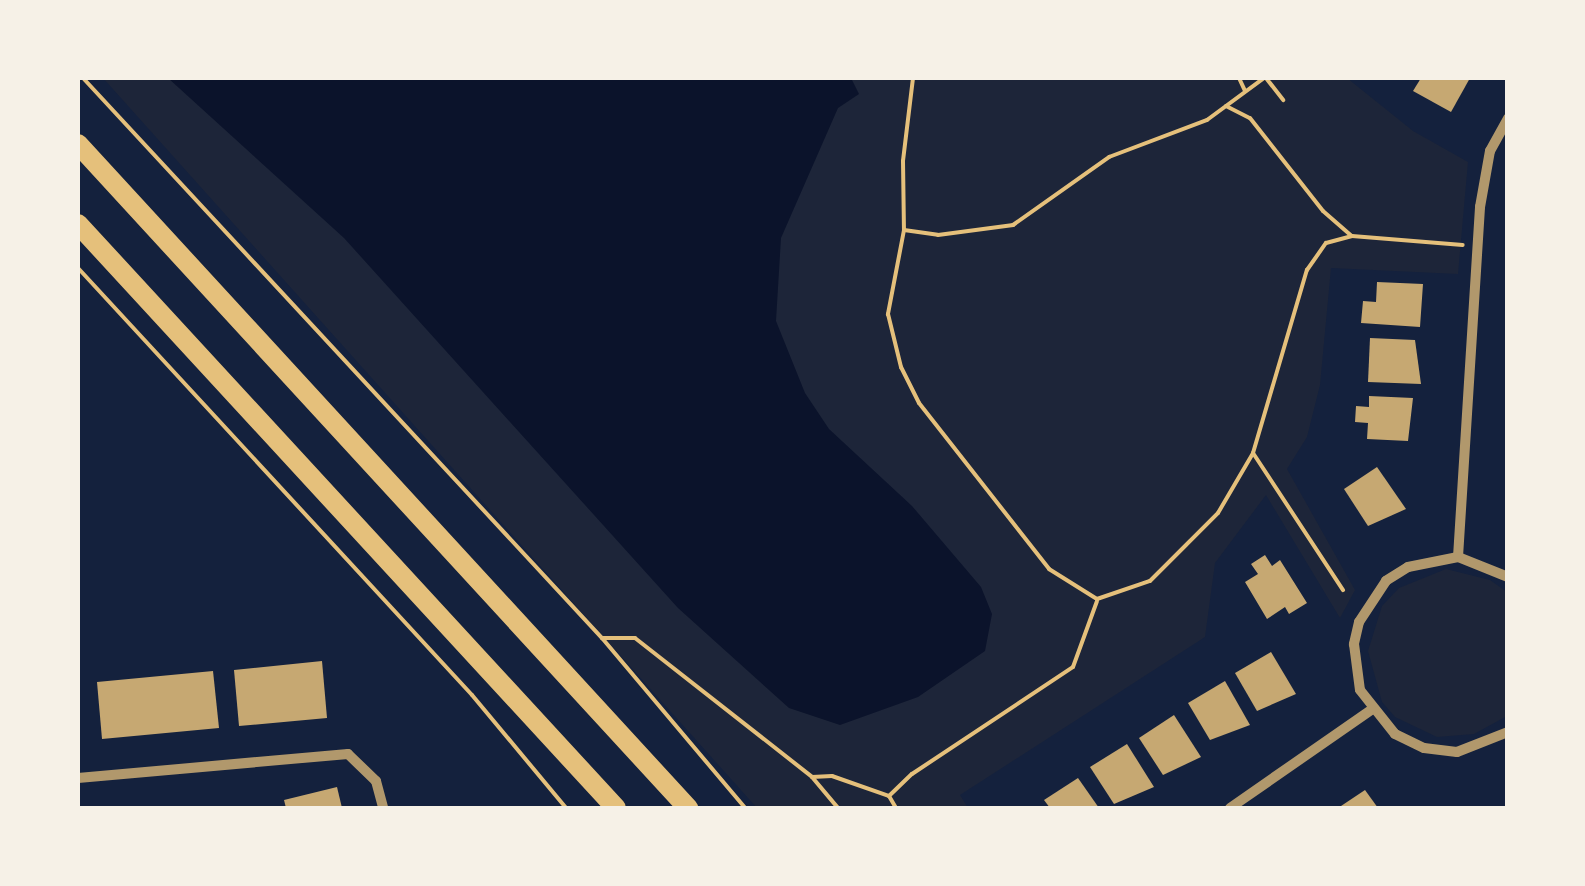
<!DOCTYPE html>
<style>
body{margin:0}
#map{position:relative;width:1585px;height:886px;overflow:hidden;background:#14213d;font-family:"Nunito Sans",sans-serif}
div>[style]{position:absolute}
.green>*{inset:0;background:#1d2539}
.water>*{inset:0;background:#0b132b}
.building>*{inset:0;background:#c6a872}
.path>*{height:4px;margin:-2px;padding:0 2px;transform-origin:2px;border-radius:2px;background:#e5c07b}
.minor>*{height:10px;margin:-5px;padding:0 5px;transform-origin:5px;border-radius:5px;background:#b1986c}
.secondary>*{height:20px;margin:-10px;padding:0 10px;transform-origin:10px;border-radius:10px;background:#e5c07b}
span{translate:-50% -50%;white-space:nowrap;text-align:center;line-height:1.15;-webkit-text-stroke:9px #f6f1e7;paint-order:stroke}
.frame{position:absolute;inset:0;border:80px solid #f6f1e7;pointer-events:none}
</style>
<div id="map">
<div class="green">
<div style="clip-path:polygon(103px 78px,1347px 78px,1413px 131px,1468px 162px,1458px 274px,1331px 268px,1320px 385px,1307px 437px,1287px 469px,1355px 590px,1340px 618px,1266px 495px,1215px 563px,1205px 637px,960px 795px,968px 808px,757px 808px)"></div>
<div style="clip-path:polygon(1446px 569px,1490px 580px,1507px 592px,1507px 716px,1474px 734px,1437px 737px,1395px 717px,1382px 702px,1368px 651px,1382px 606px,1399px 588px)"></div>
</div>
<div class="water">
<div style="clip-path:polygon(168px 78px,851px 78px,859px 94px,838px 108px,781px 238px,776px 321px,805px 393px,829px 429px,912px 506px,981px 587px,992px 614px,985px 651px,918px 697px,840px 725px,789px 708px,678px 608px,344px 238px)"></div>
</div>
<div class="building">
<div style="clip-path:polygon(1421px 78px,1470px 78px,1451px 112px,1413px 91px)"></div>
<div style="clip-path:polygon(1377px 282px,1423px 284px,1420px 327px,1361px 323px,1363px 301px,1376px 302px)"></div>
<div style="clip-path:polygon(1370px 338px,1415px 340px,1421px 384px,1368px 382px)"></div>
<div style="clip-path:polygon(1369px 396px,1413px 398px,1408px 441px,1367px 439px,1368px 423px,1355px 422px,1356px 406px,1369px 407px)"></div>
<div style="clip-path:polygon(1377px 467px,1406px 509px,1368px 526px,1344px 489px)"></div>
<div style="clip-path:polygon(1265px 555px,1272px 566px,1280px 560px,1307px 603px,1289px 614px,1285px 607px,1267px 619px,1245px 582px,1258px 574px,1251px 564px)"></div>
<div style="clip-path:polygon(1271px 652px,1296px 694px,1257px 711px,1235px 673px)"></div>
<div style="clip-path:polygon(322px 661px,327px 718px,239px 726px,234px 670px)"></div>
<div style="clip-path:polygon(213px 671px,219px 728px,102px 739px,97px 682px)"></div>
<div style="clip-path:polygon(1225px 681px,1250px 725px,1210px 740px,1188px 703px)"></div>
<div style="clip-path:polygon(1174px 715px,1201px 757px,1163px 775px,1139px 738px)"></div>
<div style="clip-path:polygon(1127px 744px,1154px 787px,1114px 804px,1090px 767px)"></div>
<div style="clip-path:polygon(1078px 778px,1099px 808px,1050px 808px,1044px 800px)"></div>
<div style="clip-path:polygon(337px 787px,342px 808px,286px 808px,284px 800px)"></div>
<div style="clip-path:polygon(1365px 790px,1378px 808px,1338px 808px)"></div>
</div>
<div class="path">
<div style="left:83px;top:78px;width:764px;rotate:47.18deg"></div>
<div style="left:602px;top:638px;width:222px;rotate:49.9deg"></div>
<div style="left:913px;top:78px;width:84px;rotate:96.9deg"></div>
<div style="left:903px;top:161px;width:69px;rotate:89.2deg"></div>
<div style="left:904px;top:230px;width:86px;rotate:100.8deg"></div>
<div style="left:888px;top:314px;width:55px;rotate:76.2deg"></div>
<div style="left:901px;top:367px;width:40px;rotate:63.4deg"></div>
<div style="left:919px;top:403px;width:211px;rotate:51.9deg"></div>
<div style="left:1049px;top:569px;width:57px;rotate:32deg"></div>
<div style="left:1097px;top:599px;width:56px;rotate:-18.8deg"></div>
<div style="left:1150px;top:581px;width:96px;rotate:-45deg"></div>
<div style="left:1218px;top:513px;width:69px;rotate:-59.7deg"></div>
<div style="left:1253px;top:453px;width:191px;rotate:-73.6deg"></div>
<div style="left:1307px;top:270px;width:33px;rotate:-55deg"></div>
<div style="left:1326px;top:243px;width:27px;rotate:-15deg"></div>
<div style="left:1352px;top:236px;width:111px;rotate:4.6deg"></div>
<div style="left:1239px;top:78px;width:14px;rotate:65deg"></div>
<div style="left:1266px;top:78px;width:28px;rotate:52deg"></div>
<div style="left:1226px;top:106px;width:27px;rotate:27deg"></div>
<div style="left:1250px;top:118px;width:118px;rotate:51.9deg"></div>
<div style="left:1323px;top:211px;width:38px;rotate:41deg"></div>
<div style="left:904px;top:230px;width:34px;rotate:8deg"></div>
<div style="left:938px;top:235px;width:76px;rotate:-7.6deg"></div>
<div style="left:1013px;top:225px;width:118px;rotate:-35.3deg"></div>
<div style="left:1109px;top:157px;width:105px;rotate:-20.7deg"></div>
<div style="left:1207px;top:120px;width:71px;rotate:-36.4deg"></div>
<div style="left:78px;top:268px;width:581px;rotate:47.3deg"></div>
<div style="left:472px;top:695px;width:147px;rotate:50.2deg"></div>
<div style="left:1253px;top:453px;width:164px;rotate:56.7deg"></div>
<div style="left:602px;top:638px;width:33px"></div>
<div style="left:635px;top:638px;width:225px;rotate:38.1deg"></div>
<div style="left:812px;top:777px;width:40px;rotate:50deg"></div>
<div style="left:812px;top:777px;width:20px;rotate:-3deg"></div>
<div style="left:832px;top:776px;width:60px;rotate:19.3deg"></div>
<div style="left:889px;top:796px;width:14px;rotate:60deg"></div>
<div style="left:889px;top:796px;width:32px;rotate:-44deg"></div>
<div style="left:912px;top:774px;width:193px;rotate:-33.6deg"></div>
<div style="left:1073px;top:667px;width:70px;rotate:-70deg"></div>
</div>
<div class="minor">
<div style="left:1458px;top:557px;width:351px;rotate:-86.4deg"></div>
<div style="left:1480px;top:207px;width:57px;rotate:-79.9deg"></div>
<div style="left:1490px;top:151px;width:38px;rotate:-61deg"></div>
<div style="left:1508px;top:577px;width:54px;rotate:-158.2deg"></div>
<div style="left:1458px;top:557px;width:51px;rotate:168.7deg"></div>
<div style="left:1408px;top:567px;width:26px;rotate:148deg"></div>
<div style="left:1386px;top:581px;width:49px;rotate:123.4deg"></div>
<div style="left:1359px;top:622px;width:23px;rotate:103deg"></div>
<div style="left:1354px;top:644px;width:46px;rotate:82.6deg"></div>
<div style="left:1360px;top:690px;width:56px;rotate:51.5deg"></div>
<div style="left:1395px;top:734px;width:32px;rotate:26deg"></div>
<div style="left:1424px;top:748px;width:33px;rotate:7deg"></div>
<div style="left:1457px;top:752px;width:55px;rotate:-21.4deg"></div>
<div style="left:78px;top:778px;width:271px;rotate:-5.1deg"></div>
<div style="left:348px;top:754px;width:39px;rotate:44deg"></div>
<div style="left:376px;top:781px;width:28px;rotate:75deg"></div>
<div style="left:1230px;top:808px;width:172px;rotate:-34.8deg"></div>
</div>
<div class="secondary">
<div style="left:78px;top:144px;width:902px;rotate:47.43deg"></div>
<div style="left:78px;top:224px;width:794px;rotate:47.35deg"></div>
</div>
<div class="frame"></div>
</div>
